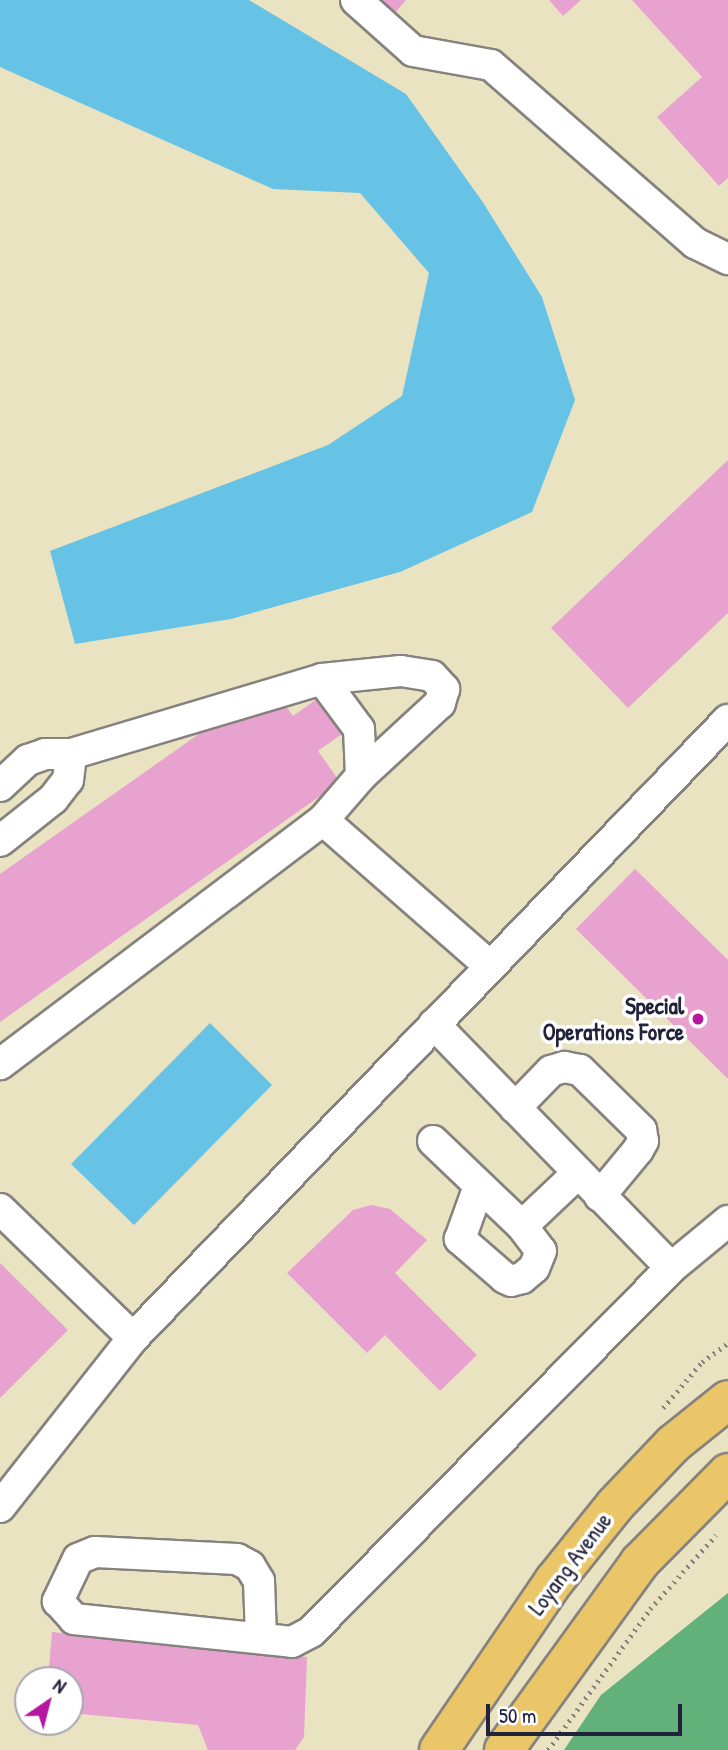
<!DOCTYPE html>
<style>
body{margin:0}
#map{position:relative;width:728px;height:1750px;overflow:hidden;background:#eae3c2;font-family:"Patrick Hand",sans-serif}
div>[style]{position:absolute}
.forest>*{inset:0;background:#62b07a}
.water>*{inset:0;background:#67c3e5}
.building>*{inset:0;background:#e7a2d0}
.path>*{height:4.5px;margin-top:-2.25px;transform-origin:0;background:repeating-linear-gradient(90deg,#86827e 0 2px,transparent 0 7px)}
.roads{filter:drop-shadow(2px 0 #86827e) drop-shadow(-2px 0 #86827e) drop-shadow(0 2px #86827e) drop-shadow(0 -2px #86827e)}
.minor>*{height:30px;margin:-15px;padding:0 15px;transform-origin:15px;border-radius:15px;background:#fff}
.major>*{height:38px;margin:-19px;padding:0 19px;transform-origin:19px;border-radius:19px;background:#eac669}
.dots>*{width:19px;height:19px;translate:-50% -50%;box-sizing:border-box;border:4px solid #fff;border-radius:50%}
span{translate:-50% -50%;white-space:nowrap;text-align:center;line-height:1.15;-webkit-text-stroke:7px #fff;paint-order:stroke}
.poi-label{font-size:23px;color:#22223b;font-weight:700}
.right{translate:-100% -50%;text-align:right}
.street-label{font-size:23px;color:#22223b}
.north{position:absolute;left:14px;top:1666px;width:70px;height:70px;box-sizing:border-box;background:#fff;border:2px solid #a7a7b1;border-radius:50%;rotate:35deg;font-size:19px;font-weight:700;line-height:28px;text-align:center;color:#22223b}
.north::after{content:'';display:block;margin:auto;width:24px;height:32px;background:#b5179e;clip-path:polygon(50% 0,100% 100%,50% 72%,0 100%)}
.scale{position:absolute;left:486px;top:1704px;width:196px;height:32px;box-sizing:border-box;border:4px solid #22223b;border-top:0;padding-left:9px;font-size:21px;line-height:24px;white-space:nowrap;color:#22223b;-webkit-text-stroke:5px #fff;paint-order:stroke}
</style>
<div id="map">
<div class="forest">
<div style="clip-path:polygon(728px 1593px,728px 1750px,564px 1750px,601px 1695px)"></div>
</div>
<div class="water">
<div style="clip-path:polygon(0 0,249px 0,406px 94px,482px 201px,542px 297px,575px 400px,532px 512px,400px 572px,231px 619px,75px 644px,50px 551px,328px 445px,402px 396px,429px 273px,360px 193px,273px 189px,0 67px)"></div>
<div style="clip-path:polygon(210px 1023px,272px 1085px,134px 1225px,71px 1164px)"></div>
</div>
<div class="building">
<div style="clip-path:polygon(378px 0,406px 0,394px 14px)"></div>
<div style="clip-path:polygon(549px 0,581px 0,563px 16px)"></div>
<div style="clip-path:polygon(632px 0,728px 0,728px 178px,719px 186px,657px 117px,702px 77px)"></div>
<div style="clip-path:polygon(728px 460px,728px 613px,628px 708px,551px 628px)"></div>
<div style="clip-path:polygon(270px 684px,293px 716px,321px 696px,346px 731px,318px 751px,340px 782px,0 1022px,0 874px)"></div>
<div style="clip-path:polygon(635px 869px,728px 960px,728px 1079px,576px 929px)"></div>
<div style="clip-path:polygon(371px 1205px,390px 1209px,427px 1240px,395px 1273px,477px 1355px,440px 1391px,385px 1335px,367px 1353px,287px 1273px,353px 1210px)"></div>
<div style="clip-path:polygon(0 1263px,68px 1330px,0 1398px)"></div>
<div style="clip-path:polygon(52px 1632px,307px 1657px,304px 1737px,295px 1750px,208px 1750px,198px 1725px,70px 1713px,70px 1680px,48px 1680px)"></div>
</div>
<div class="path">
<div style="left:663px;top:1408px;width:60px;rotate:-49.7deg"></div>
<div style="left:702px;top:1362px;width:32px;rotate:-36deg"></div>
<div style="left:548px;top:1750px;width:174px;rotate:-54.1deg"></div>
<div style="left:650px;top:1609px;width:99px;rotate:-48.3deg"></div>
</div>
<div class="roads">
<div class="minor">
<div style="left:356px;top:0;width:76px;rotate:41.8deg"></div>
<div style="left:413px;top:51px;width:79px;rotate:10.2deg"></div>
<div style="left:491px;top:65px;width:271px;rotate:41.1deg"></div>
<div style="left:695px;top:243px;width:37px;rotate:26deg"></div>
<div style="left:322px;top:679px;width:62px;rotate:53.5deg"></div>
<div style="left:359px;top:729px;width:47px;rotate:87.6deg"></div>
<div style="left:0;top:786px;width:38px;rotate:-43deg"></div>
<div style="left:28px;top:760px;width:18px;rotate:-19deg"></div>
<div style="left:45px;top:754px;width:26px"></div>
<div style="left:71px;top:754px;width:262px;rotate:-16.6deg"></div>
<div style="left:322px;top:679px;width:79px;rotate:-5.8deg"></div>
<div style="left:401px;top:671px;width:31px;rotate:9deg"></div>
<div style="left:432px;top:676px;width:18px;rotate:47deg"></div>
<div style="left:444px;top:689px;width:15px;rotate:106deg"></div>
<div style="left:440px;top:703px;width:108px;rotate:137.3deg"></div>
<div style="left:361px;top:776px;width:58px;rotate:130.8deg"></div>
<div style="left:323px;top:820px;width:405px;rotate:142.9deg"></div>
<div style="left:323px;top:820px;width:222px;rotate:41.2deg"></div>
<div style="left:0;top:841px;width:68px;rotate:-38.4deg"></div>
<div style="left:53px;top:799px;width:24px;rotate:-52deg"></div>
<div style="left:68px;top:780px;width:26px;rotate:-83deg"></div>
<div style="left:434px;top:1024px;width:340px;rotate:45.8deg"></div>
<div style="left:515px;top:1108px;width:52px;rotate:-45.8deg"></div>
<div style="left:551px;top:1071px;width:14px;rotate:-17deg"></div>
<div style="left:564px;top:1067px;width:16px;rotate:11deg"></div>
<div style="left:580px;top:1070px;width:86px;rotate:44.5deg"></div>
<div style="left:641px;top:1130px;width:11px;rotate:80deg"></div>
<div style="left:643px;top:1141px;width:10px;rotate:119deg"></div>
<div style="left:638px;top:1150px;width:60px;rotate:129.6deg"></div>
<div style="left:433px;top:1141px;width:123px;rotate:43.7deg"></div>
<div style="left:522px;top:1226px;width:31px;rotate:53deg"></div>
<div style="left:541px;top:1251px;width:18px;rotate:112deg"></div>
<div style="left:534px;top:1268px;width:16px;rotate:140deg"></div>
<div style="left:522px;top:1278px;width:11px;rotate:165deg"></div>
<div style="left:511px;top:1281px;width:7px;rotate:-153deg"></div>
<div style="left:505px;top:1278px;width:60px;rotate:-139.1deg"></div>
<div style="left:460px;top:1239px;width:56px;rotate:-70.3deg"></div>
<div style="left:0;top:1209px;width:185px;rotate:44.1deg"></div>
<div style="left:522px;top:1226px;width:77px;rotate:-43.4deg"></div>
<div style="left:0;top:1507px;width:215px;rotate:-51.8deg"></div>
<div style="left:133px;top:1338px;width:858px;rotate:-46.09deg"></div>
<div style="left:261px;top:1638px;width:57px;rotate:-92deg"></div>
<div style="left:259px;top:1581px;width:17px;rotate:-121deg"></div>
<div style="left:250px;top:1566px;width:15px;rotate:-152deg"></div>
<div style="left:237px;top:1559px;width:142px;rotate:-177.2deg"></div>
<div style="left:95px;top:1552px;width:18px;rotate:158deg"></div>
<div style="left:78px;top:1559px;width:47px;rotate:115.5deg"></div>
<div style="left:58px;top:1601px;width:24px;rotate:48deg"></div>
<div style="left:74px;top:1619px;width:219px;rotate:6deg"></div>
<div style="left:292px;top:1642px;width:21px;rotate:-28deg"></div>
<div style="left:311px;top:1632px;width:512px;rotate:-45.32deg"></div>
<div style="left:671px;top:1268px;width:74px;rotate:-39.5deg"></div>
</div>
<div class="major">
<div style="left:439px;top:1750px;width:204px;rotate:-55.8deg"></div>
<div style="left:554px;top:1581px;width:97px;rotate:-51.2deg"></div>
<div style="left:615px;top:1505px;width:84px;rotate:-46.4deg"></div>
<div style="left:673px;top:1444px;width:70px;rotate:-38.7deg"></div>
<div style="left:504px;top:1750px;width:232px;rotate:-54.1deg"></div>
<div style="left:640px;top:1562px;width:125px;rotate:-45.3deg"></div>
</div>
</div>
<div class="dots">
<div style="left:698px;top:1019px;background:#b5179e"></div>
</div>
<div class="poi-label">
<span class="right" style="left:684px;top:1019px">Special<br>Operations Force</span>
</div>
<div class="street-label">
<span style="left:570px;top:1564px;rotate:-53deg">Loyang Avenue</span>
</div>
<div class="north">N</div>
<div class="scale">50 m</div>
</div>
